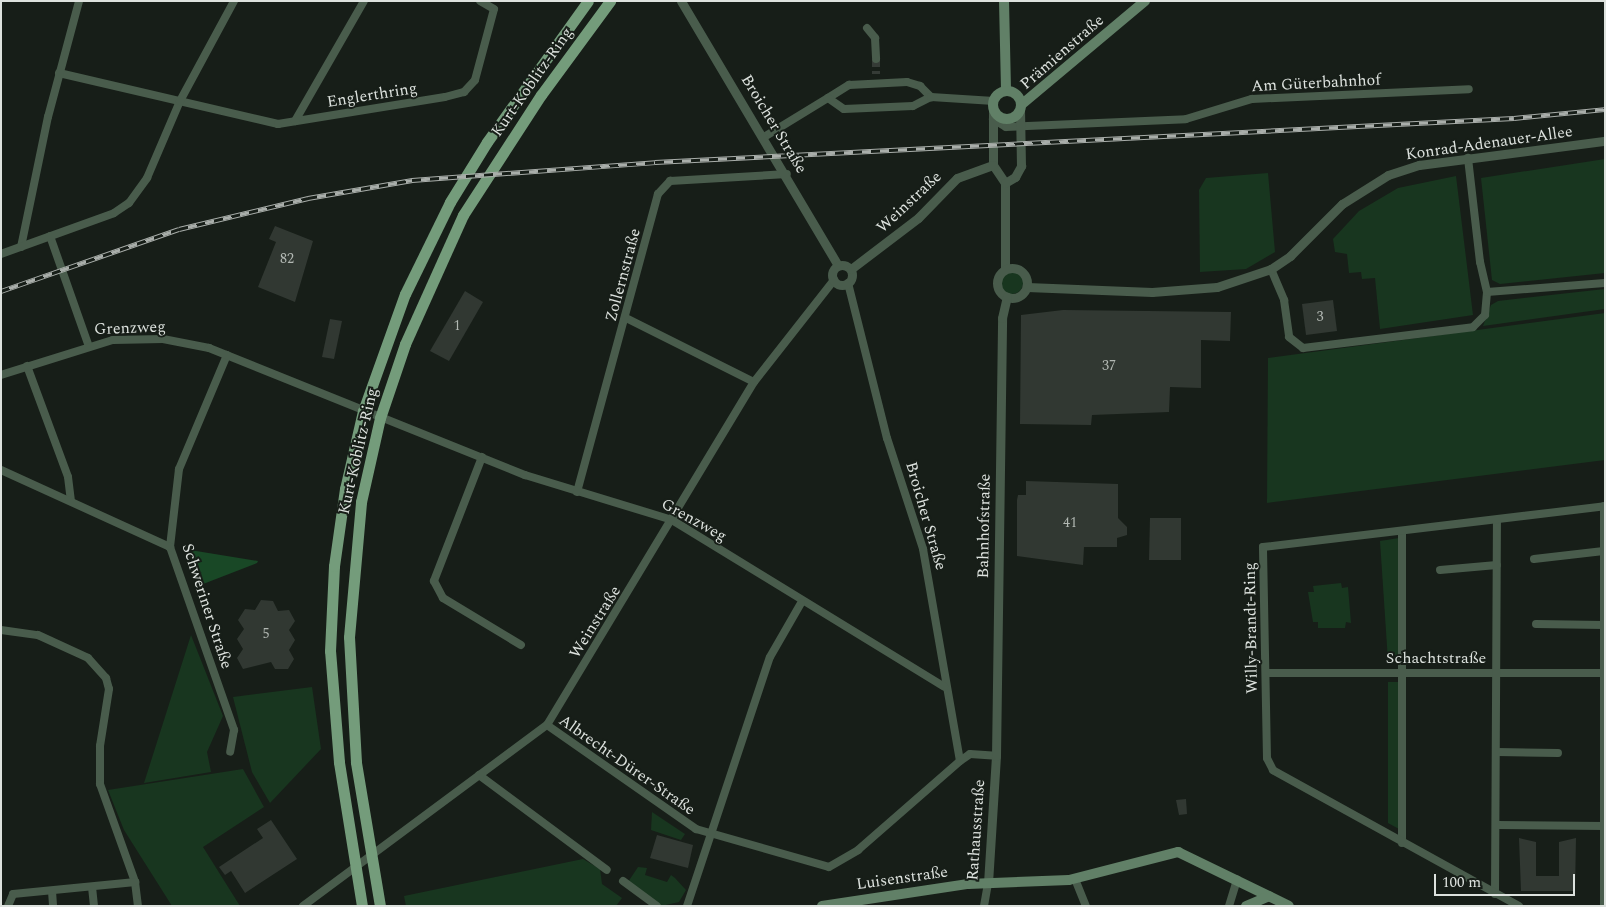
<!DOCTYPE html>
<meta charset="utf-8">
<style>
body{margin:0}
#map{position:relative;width:1606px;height:907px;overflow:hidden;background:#171e18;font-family:Spectral,serif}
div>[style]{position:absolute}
.green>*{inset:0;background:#18361f}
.round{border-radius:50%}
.water>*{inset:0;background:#194826}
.building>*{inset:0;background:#313832}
.minor-tunnel>*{height:8px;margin-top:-4px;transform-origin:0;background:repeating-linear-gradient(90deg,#353b36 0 8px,transparent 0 12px)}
.minor>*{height:8px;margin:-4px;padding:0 4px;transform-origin:4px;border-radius:4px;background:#495c4c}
.tertiary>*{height:9px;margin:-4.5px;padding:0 4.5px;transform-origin:4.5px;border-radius:4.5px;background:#495c4c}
.tertiary>.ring{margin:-4.5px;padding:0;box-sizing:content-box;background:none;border:9px solid #495c4c;border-radius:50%}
.secondary>*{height:10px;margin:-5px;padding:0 5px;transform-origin:5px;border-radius:5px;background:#618067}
.secondary>.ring{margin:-5px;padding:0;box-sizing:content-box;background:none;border:10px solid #618067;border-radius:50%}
.primary>*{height:11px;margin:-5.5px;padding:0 5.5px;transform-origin:5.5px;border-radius:5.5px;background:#749c7b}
.rail>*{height:5px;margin-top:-2.5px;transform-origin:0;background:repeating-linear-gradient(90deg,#171e18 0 9px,#a9aeaa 0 18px);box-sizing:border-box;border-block:1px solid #a9aeaa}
span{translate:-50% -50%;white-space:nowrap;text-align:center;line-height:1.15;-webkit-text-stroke:4px #171e18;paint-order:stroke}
.number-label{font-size:14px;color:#b2b8b3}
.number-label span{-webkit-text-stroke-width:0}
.street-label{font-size:16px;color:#dde2de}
.frame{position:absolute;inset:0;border:2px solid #dde2de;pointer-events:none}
.scale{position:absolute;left:1434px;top:874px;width:141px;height:22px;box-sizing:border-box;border:2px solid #dde2de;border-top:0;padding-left:6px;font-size:15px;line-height:18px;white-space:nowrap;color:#dde2de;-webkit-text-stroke:4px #171e18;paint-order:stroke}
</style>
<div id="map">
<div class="green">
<div style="clip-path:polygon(1605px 159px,1605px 273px,1500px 284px,1492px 280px,1481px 178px)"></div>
<div style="clip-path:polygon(1268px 173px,1275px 252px,1246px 269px,1200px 272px,1199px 190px,1206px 178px)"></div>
<div style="clip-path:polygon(1456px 176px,1473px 315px,1380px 329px,1375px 278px,1362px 279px,1361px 272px,1349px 273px,1347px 254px,1335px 252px,1333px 239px,1359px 211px,1398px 188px)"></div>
<div class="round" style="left:1001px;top:272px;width:22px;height:22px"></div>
<div style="clip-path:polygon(1605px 289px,1605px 309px,1483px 326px,1491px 305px,1498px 301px)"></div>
<div style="clip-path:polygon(1605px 313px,1605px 460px,1267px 503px,1268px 358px)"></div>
<div style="clip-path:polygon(1399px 538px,1399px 661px,1388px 661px,1380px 541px)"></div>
<div style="clip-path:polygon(1341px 583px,1342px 588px,1348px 587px,1351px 623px,1346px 622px,1345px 628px,1318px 628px,1318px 622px,1313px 622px,1308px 592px,1314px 592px,1313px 586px)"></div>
<div style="clip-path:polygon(191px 635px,223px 716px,207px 752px,211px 772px,144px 783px)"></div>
<div style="clip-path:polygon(1388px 682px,1399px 682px,1399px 829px,1388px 823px)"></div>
<div style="clip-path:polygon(312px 687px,321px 749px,270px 803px,252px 772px,233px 697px)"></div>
<div style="clip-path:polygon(243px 769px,264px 807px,203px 847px,240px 906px,172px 906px,124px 830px,108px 790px)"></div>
<div style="clip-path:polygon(652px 812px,685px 834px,681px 840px,651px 830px)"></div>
<div style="clip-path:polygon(583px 859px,600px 869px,602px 884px,622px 898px,616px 906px,406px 906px,404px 896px)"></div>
<div style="clip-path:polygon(638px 867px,647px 868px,645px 875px,667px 882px,671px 875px,675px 878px,686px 890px,679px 902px,661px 906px,628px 882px)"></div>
</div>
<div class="water">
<div style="clip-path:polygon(190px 550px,258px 561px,257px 563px,198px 586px)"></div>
</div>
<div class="building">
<div style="clip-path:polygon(275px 226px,313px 241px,295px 302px,258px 287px,276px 242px,269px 239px)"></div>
<div style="clip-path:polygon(465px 291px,483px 302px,449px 361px,430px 351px)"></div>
<div style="clip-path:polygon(1333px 300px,1337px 331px,1306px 335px,1302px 304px)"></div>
<div style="clip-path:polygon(1063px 310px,1231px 312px,1230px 341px,1201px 340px,1201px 388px,1170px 387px,1169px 412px,1092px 415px,1091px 425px,1020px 424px,1021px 315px)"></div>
<div style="clip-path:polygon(330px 319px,342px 321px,334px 359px,322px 357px)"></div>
<div style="clip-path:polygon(1026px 481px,1118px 484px,1118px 518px,1127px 527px,1127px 535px,1117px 538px,1117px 547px,1084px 547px,1083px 565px,1017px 556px,1017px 500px,1018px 495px,1026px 495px)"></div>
<div style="clip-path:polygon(1150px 518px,1181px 518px,1181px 560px,1149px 560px)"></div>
<div style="clip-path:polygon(261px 600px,273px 601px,278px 611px,289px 610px,295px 621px,289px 630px,295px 640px,289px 650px,294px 659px,288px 669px,275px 669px,271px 662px,243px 669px,237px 658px,243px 649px,237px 639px,244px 629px,238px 620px,245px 609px,255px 610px)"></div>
<div style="clip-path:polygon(1186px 799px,1187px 814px,1179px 815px,1176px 800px)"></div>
<div style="clip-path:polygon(271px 820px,297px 859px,245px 893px,231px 871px,225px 875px,219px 867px,263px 838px,257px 829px)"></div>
<div style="clip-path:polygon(657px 835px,693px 845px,688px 868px,650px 858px)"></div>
<div style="clip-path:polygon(1519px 838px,1536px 842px,1536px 876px,1559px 876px,1559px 842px,1576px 838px,1575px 891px,1521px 891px)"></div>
</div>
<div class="minor-tunnel">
<div style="left:876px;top:59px;width:15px;rotate:90deg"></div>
</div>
<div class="minor">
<div style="left:867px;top:28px;width:13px;rotate:51deg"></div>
<div style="left:875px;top:38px;width:21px;rotate:87deg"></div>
<div style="left:59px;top:73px;width:225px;rotate:13.1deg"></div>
<div style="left:278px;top:124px;width:169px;rotate:-9.2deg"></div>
<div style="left:445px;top:97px;width:20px;rotate:-15deg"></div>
<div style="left:464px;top:92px;width:16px;rotate:-47deg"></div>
<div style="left:475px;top:80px;width:73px;rotate:-75deg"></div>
<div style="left:494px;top:9px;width:16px;rotate:-150deg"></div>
<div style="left:828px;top:98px;width:25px;rotate:-32deg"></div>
<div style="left:849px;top:85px;width:58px;rotate:-3deg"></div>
<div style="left:907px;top:82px;width:14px;rotate:17deg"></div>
<div style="left:920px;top:86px;width:16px;rotate:45deg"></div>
<div style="left:993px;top:119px;width:15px;rotate:32deg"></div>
<div style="left:1006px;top:127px;width:180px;rotate:-2.5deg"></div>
<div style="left:1186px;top:119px;width:69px;rotate:-16.9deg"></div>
<div style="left:1252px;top:99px;width:217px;rotate:-2.6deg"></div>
<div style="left:295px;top:121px;width:138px;rotate:-60.1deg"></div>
<div style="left:764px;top:137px;width:75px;rotate:-31.4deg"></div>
<div style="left:828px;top:98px;width:19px;rotate:35deg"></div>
<div style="left:844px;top:109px;width:69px;rotate:-2.5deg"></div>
<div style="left:913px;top:106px;width:20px;rotate:-27deg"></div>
<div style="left:931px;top:97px;width:63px;rotate:3.6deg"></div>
<div style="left:50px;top:236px;width:114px;rotate:70.6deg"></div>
<div style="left:21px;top:247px;width:133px;rotate:-78.3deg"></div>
<div style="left:48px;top:117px;width:120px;rotate:-75deg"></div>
<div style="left:1px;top:254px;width:120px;rotate:-19.9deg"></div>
<div style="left:114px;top:213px;width:18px;rotate:-34deg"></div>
<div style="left:129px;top:203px;width:31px;rotate:-54deg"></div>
<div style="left:147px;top:178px;width:84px;rotate:-66.8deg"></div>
<div style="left:180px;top:101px;width:114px;rotate:-61.6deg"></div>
<div style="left:1271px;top:269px;width:34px;rotate:67deg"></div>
<div style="left:1284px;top:300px;width:37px;rotate:82deg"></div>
<div style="left:1289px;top:337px;width:18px;rotate:38deg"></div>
<div style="left:1303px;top:348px;width:171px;rotate:-7deg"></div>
<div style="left:1473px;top:327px;width:17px;rotate:-45deg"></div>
<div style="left:1485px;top:315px;width:23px;rotate:-85deg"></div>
<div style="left:1487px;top:292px;width:31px;rotate:-103deg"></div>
<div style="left:1480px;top:262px;width:105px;rotate:-96.6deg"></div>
<div style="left:848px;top:283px;width:160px;rotate:75.9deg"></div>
<div style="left:887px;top:438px;width:117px;rotate:72deg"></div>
<div style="left:923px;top:549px;width:215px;rotate:80.1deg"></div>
<div style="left:1487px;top:292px;width:118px;rotate:-4.4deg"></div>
<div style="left:626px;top:318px;width:143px;rotate:26.6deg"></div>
<div style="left:227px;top:355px;width:124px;rotate:112.8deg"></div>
<div style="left:179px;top:469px;width:79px;rotate:96.6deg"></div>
<div style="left:170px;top:547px;width:194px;rotate:70.7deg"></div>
<div style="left:234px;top:730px;width:22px;rotate:100deg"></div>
<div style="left:27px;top:366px;width:118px;rotate:69.7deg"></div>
<div style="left:68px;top:477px;width:24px;rotate:83deg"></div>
<div style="left:1px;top:375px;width:117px;rotate:-17.4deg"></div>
<div style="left:113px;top:340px;width:50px;rotate:-1.1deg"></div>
<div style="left:163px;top:339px;width:47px;rotate:11.1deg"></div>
<div style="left:209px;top:348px;width:341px;rotate:21.9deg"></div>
<div style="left:525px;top:475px;width:154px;rotate:17deg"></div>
<div style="left:672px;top:520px;width:319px;rotate:31.5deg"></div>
<div style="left:482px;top:457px;width:133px;rotate:111.2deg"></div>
<div style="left:434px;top:581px;width:19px;rotate:62deg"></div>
<div style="left:443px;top:598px;width:91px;rotate:31.1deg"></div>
<div style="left:1px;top:470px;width:186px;rotate:24.5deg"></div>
<div style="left:577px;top:492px;width:309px;rotate:-74.8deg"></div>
<div style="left:658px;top:194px;width:18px;rotate:-47deg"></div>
<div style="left:670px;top:181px;width:117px;rotate:-3.4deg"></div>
<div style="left:1534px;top:559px;width:70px;rotate:-6.5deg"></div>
<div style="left:1440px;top:570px;width:57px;rotate:-5deg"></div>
<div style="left:1536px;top:624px;width:68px;rotate:0.8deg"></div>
<div style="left:1px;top:630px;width:37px;rotate:8deg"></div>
<div style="left:38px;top:635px;width:55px;rotate:24.7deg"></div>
<div style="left:88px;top:658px;width:27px;rotate:48deg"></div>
<div style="left:106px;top:678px;width:11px;rotate:75deg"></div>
<div style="left:109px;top:689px;width:58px;rotate:99deg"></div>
<div style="left:100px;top:746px;width:38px;rotate:90deg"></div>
<div style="left:100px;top:784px;width:104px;rotate:70.3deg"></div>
<div style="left:135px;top:882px;width:24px;rotate:83deg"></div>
<div style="left:1266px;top:673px;width:339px"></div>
<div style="left:547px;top:725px;width:182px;rotate:34.9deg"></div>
<div style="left:696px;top:829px;width:138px;rotate:15.9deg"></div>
<div style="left:829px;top:867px;width:34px;rotate:-30deg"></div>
<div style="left:858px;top:850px;width:135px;rotate:-41.1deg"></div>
<div style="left:960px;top:761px;width:12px;rotate:-35deg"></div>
<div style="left:970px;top:754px;width:26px;rotate:4deg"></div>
<div style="left:1497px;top:752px;width:61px;rotate:0.9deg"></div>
<div style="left:479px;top:775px;width:159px;rotate:36.6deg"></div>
<div style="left:1497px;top:825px;width:108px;rotate:0.5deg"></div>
<div style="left:1402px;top:843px;width:312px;rotate:-90deg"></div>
<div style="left:1075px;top:879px;width:29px;rotate:68deg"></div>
<div style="left:623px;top:881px;width:42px;rotate:36.3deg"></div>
<div style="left:92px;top:887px;width:19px;rotate:84deg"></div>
<div style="left:52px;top:891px;width:15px;rotate:86deg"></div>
<div style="left:1495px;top:894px;width:374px;rotate:-89.7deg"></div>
<div style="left:8px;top:906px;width:13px;rotate:-67deg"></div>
<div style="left:13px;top:894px;width:123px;rotate:-5.6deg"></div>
<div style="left:303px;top:906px;width:304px;rotate:-36.6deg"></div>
<div style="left:547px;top:725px;width:401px;rotate:-58.9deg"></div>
<div style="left:754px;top:382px;width:130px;rotate:-51.9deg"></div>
<div style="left:687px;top:906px;width:262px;rotate:-71.6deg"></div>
<div style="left:770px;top:657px;width:62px;rotate:-60.1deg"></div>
<div style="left:984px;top:906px;width:23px;rotate:-80deg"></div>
<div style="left:1229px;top:906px;width:28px;rotate:-73deg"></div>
<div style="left:1519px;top:906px;width:281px;rotate:-151.1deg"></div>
<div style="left:1273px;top:770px;width:13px;rotate:-117deg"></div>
<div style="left:1267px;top:758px;width:211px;rotate:-91.1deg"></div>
<div style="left:1263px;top:547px;width:344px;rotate:-6.8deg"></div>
<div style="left:1604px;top:906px;width:400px;rotate:-90deg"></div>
</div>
<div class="tertiary">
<div style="left:681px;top:1px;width:307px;rotate:59.3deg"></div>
<div style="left:993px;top:108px;width:57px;rotate:90deg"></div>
<div style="left:993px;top:165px;width:22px;rotate:56deg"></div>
<div style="left:1005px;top:183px;width:86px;rotate:90deg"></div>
<div style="left:1005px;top:183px;width:12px;rotate:-31deg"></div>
<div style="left:1015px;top:177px;width:13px;rotate:-61deg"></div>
<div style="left:1021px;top:166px;width:57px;rotate:-91deg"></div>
<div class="ring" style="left:832px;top:265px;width:11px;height:11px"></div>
<div class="ring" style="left:997px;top:268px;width:21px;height:21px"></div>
<div style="left:851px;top:269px;width:84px;rotate:-37.3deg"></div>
<div style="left:918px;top:218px;width:56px;rotate:-45.7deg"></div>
<div style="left:957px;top:178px;width:38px;rotate:-20deg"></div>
<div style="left:1027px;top:287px;width:125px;rotate:2.3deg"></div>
<div style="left:1152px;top:292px;width:65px;rotate:-4.4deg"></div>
<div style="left:1217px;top:287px;width:57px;rotate:-18.4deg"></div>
<div style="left:1271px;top:269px;width:23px;rotate:-34deg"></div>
<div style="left:1290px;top:256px;width:74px;rotate:-45deg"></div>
<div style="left:1342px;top:204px;width:54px;rotate:-32.2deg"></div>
<div style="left:1388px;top:175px;width:33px;rotate:-18deg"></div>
<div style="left:1419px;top:165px;width:188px;rotate:-7.4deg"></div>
<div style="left:988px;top:883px;width:127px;rotate:-86.4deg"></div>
<div style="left:996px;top:756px;width:438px;rotate:-89.2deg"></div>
<div style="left:1002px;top:318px;width:22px;rotate:-77deg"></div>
</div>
<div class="secondary">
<div style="left:1004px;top:1px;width:90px;rotate:88.7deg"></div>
<div class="ring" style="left:993px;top:91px;width:18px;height:18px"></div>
<div style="left:1021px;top:105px;width:162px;rotate:-40deg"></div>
<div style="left:822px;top:906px;width:148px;rotate:-8.6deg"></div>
<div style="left:968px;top:884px;width:101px;rotate:-2.3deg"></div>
<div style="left:1069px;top:880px;width:113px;rotate:-14.4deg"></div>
<div style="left:1178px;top:852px;width:123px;rotate:25.9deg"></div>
<div style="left:1246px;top:906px;width:25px;rotate:-23deg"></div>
</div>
<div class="primary">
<div style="left:362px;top:906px;width:146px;rotate:-99.1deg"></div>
<div style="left:339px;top:762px;width:111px;rotate:-94.6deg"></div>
<div style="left:330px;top:651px;width:85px;rotate:-87.3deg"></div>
<div style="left:334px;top:566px;width:78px;rotate:-81.9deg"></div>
<div style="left:345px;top:489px;width:80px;rotate:-77deg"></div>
<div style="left:363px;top:411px;width:124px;rotate:-70.3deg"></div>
<div style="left:405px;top:294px;width:102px;rotate:-63.9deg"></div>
<div style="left:450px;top:202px;width:70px;rotate:-58.3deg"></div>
<div style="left:487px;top:142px;width:173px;rotate:-54.4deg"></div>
<div style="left:380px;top:906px;width:146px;rotate:-99.5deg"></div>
<div style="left:356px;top:762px;width:125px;rotate:-93.2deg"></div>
<div style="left:349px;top:637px;width:136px;rotate:-84.9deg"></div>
<div style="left:361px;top:502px;width:86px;rotate:-77.3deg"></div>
<div style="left:380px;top:418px;width:78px;rotate:-71.3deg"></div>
<div style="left:405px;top:344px;width:141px;rotate:-65.8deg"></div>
<div style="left:463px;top:215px;width:143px;rotate:-57deg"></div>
<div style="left:541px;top:95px;width:117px;rotate:-53.7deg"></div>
</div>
<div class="rail">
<div style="left:1px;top:291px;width:188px;rotate:-19.2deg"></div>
<div style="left:179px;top:229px;width:133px;rotate:-13.5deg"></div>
<div style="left:308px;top:198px;width:106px;rotate:-9.8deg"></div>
<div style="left:412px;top:180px;width:244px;rotate:-4.2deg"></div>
<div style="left:655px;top:162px;width:860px;rotate:-2.93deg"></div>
<div style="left:1514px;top:118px;width:91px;rotate:-5.6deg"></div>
</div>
<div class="number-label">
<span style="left:287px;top:259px">82</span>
<span style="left:1320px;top:317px">3</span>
<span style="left:457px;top:326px">1</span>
<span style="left:1109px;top:366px">37</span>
<span style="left:1070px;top:523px">41</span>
<span style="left:266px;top:634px">5</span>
</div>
<div class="street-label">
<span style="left:1062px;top:52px;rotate:-41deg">Prämienstraße</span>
<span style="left:532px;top:82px;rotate:-55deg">Kurt-Koblitz-Ring</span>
<span style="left:1316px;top:83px;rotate:-3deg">Am Güterbahnhof</span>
<span style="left:372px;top:95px;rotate:-9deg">Englerthring</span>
<span style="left:774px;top:124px;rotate:59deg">Broicher Straße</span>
<span style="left:1489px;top:143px;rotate:-8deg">Konrad-Adenauer-Allee</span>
<span style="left:909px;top:202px;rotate:-43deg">Weinstraße</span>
<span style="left:623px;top:275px;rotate:-75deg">Zollernstraße</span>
<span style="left:130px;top:328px;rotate:-2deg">Grenzweg</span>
<span style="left:358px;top:451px;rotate:-77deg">Kurt-Koblitz-Ring</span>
<span style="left:926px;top:516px;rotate:74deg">Broicher Straße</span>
<span style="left:694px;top:520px;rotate:29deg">Grenzweg</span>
<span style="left:984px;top:526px;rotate:-89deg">Bahnhofstraße</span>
<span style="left:207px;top:606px;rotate:72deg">Schweriner Straße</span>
<span style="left:595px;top:622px;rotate:-58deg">Weinstraße</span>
<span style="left:1251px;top:628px;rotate:-91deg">Willy-Brandt-Ring</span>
<span style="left:1436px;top:658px">Schachtstraße</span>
<span style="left:627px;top:765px;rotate:35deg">Albrecht-Dürer-Straße</span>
<span style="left:976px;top:830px;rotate:-86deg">Rathausstraße</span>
<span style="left:902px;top:878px;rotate:-8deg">Luisenstraße</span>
</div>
<div class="frame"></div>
<div class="scale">100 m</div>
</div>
